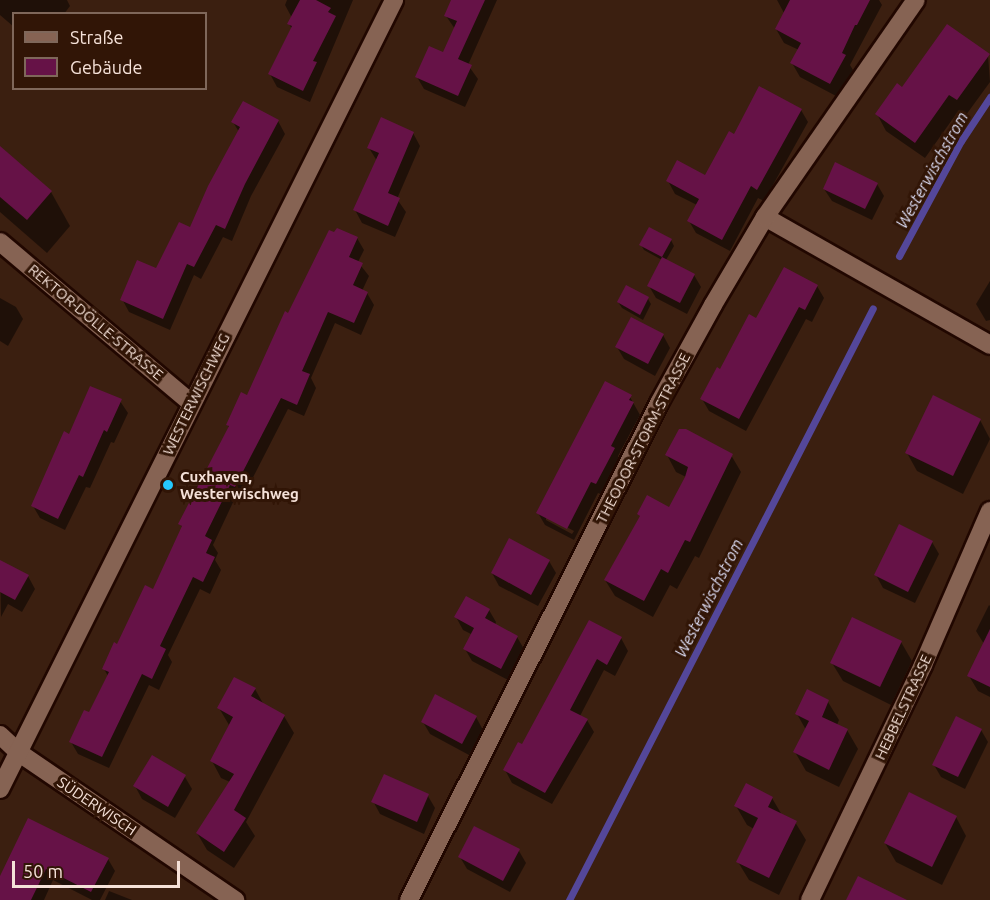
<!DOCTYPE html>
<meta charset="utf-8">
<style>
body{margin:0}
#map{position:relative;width:990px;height:900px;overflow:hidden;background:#3b1f10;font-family:Ubuntu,sans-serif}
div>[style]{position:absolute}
.shadow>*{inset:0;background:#0007}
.stream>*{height:7px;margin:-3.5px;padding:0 3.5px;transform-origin:3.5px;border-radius:3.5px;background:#54479a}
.building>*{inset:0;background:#661247}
.roads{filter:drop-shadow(2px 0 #210700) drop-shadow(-2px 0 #210700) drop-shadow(0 2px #210700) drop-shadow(0 -2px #210700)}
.minor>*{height:18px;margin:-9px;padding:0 9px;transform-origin:9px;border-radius:9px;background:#866353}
.dots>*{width:16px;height:16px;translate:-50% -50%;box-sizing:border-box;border:3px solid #311506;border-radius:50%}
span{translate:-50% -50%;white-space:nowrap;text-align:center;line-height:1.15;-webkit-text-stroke:6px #311506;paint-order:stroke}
.street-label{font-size:15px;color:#f5e1d8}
.poi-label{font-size:15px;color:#f5e1d8;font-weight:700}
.left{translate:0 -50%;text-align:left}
.water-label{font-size:16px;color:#d9d9f0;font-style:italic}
.legend{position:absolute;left:12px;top:12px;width:195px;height:78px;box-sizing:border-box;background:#311506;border:2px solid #7f675a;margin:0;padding:8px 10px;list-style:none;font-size:18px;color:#f5e1d8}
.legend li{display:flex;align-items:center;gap:12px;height:30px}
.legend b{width:30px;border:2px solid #7f675a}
.scale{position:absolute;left:12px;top:861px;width:168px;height:27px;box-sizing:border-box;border:3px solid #f5e1d8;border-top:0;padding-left:8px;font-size:18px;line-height:21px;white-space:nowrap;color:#f5e1d8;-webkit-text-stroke:4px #311506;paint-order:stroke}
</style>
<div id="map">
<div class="shadow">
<div style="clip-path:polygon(0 0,67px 0,70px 6px,64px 14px,14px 14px,14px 27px,0 15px)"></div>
<div style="clip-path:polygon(287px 0,353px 0,310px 102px,277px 87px,270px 74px,292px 29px,289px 24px,292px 18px,285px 5px)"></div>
<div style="clip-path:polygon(453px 0,497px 0,468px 65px,478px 79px,465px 107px,424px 89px,417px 77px,444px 54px,455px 29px,446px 16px)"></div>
<div style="clip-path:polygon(777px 0,879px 0,882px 5px,850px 65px,853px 70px,838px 97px,800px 77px,792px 63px,799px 50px,784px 43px,776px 29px,784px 13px)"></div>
<div style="clip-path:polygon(988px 55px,990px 82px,966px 115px,959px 110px,925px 158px,886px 131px,877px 114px,903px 89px)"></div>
<div style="clip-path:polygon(243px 103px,278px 121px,285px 134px,251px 196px,232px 241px,223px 237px,201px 279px,194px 275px,170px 330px,129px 312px,122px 299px,156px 270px,191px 229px,239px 132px,233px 122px)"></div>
<div style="clip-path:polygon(801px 110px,808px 122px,764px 201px,758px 198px,730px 251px,696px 233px,689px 221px,697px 205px,675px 194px,668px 181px,706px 177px,735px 136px)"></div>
<div style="clip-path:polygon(413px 133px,420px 146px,397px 199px,406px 212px,395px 237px,362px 223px,355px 210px,377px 161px,369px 148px)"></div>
<div style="clip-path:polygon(0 148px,51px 192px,70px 226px,47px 253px,0 212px)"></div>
<div style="clip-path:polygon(877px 184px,884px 196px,872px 220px,832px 201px,824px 189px)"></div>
<div style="clip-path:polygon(357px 238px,364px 250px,358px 262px,369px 276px,362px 291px,367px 293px,374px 305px,361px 335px,335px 323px,311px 378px,316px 388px,304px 416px,288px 409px,242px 499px,236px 496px,213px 545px,218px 553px,215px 560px,221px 570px,210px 594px,200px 589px,168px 655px,172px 662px,159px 690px,149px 685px,109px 768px,78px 754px,71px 742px,90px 714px,108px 676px,104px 669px,153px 591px,183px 528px,180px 524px,229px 428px,228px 425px,248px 397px,289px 315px)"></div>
<div style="clip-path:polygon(671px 240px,674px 246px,666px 260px,694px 275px,701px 287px,687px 314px,656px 298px,649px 286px,662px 260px,644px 250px,641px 245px)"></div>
<div style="clip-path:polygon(990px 281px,990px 320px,986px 321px,976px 304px)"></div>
<div style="clip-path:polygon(817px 286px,824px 298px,812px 322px,806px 319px,746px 431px,709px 411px,702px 399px,757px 320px)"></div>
<div style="clip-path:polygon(0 298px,16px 307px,23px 319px,8px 346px,0 341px)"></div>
<div style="clip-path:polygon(648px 299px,651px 304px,643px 320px,622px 308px,618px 302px)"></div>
<div style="clip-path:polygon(663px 335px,670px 348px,655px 376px,624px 359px,617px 347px)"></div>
<div style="clip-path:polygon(evenodd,630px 397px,640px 415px,618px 456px,621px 462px,603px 495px,598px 493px,574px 540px,545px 525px,538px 513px,630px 397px,546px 516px,574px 531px,572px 534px,546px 520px,546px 516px)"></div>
<div style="clip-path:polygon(120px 401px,128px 413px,114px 443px,111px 442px,90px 488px,86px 487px,65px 530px,40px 518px,33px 506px,70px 436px)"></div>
<div style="clip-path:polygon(980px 420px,990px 439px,963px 494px,917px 471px,907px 453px)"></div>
<div style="clip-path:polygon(667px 455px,731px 455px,741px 472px,699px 558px,695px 556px,677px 589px,670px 585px,653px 617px,615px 596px,605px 580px,641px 518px,639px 514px,670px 509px,686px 477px,676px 472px)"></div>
<div style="clip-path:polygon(932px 542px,939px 554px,915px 603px,883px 588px,876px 575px)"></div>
<div style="clip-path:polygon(549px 561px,556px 573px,538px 606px,499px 586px,492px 573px)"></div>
<div style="clip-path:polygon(0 562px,28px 576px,35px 589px,22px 612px,8px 604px,1px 617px)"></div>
<div style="clip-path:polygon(989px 605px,990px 606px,990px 697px,978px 691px,969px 676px,984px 644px,976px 631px)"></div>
<div style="clip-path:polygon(489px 610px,496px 622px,495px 625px,517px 637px,524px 649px,508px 680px,472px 661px,465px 649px,473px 635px,463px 630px,456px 617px)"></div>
<div style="clip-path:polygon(590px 622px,621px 638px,628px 651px,615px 676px,604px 670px,580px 716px,587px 720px,594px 732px,552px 804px,512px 783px,505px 770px,523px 746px)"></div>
<div style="clip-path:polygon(901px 642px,912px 661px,891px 705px,843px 681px,832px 663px)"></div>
<div style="clip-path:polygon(255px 689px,264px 705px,284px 716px,294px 733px,246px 822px,255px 836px,234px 868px,207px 850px,197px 833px,230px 782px,221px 778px,212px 761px,229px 725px,219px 708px)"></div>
<div style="clip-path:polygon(808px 691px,828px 702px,839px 720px,837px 725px,847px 730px,858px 749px,839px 787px,806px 771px,795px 752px,806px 730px,797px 714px)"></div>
<div style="clip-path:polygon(476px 717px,483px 730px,469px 755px,430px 734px,423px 722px)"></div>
<div style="clip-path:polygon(981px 730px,988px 742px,965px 789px,941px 777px,934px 765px)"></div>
<div style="clip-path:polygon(152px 757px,185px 777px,192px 789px,175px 818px,142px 799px,135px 786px)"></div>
<div style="clip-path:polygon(384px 776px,428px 796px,435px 808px,424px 834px,380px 814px,373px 801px)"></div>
<div style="clip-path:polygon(772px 798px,782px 815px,795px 822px,806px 840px,779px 895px,749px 880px,738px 862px,754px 829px,747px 825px,736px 806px)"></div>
<div style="clip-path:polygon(956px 817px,966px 836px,942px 885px,896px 862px,885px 843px)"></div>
<div style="clip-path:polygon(29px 820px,108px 859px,115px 871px,100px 900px,92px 900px,53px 880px,44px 900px,0 900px,0 878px)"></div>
<div style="clip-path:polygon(519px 851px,526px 863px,510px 892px,467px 869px,460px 857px)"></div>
<div style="clip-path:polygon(109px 891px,132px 900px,105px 900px)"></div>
</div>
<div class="stream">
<div style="left:899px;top:256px;width:131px;rotate:-61.7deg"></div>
<div style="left:961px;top:141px;width:53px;rotate:-56.6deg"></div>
<div style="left:569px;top:900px;width:665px;rotate:-62.82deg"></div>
</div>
<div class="building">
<div style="clip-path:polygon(300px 0,316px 0,331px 8px,328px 12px,336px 16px,313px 61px,317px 62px,303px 91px,268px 74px,292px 26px,287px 24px)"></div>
<div style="clip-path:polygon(451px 0,485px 0,458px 59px,472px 65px,458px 96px,415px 77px,429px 46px,443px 52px,457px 21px,444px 16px)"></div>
<div style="clip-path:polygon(790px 0,870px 0,857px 25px,855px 25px,842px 53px,846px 55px,830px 84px,790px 63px,801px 43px,775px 29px)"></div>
<div style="clip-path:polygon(947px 24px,990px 54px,957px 100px,949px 95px,915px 143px,875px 114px,897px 83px,902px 87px)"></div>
<div style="clip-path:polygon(759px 86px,802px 109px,757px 190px,751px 186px,722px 240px,687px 221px,699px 199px,666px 181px,677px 160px,705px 175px,729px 131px,734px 134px)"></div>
<div style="clip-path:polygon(243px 101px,279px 120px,245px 184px,225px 229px,216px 225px,194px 267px,187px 264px,163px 319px,120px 300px,137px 260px,156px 268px,179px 222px,190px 227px,208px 186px,240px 127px,231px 122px)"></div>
<div style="clip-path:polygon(381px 117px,414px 132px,388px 193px,400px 198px,388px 226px,353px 210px,379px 153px,367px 148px)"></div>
<div style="clip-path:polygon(0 146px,52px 191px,27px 220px,0 197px)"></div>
<div style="clip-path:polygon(835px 162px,878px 183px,865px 209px,823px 189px)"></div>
<div style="clip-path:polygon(649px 227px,672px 239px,662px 257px,639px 245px)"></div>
<div style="clip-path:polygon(337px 228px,358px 237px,349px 257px,363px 263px,353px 285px,368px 292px,354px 323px,328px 312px,302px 371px,310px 374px,297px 405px,281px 398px,235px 487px,230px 485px,205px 536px,212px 540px,206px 553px,215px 557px,203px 582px,193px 577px,160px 646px,166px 649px,152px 679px,142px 674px,102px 757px,69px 742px,84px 710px,89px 712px,109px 672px,102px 669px,114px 642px,117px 644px,145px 585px,153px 589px,182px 526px,178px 524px,229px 426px,226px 425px,241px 392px,247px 395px,285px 311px,288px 313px,329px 230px,334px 232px)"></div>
<div style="clip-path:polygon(662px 257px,695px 274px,680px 303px,647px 286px)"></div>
<div style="clip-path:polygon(784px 267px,818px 285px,805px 310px,799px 307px,739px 419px,700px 399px,717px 367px,720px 369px,749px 314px,756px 318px)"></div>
<div style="clip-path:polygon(626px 285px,649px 297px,640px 315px,617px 302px)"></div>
<div style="clip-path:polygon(631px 317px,664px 334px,648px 364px,615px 347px)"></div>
<div style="clip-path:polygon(605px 381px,632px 395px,629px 400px,634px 402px,611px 446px,615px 448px,596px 484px,591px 482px,567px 529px,536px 513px)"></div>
<div style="clip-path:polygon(90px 386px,122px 399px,107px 432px,104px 430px,83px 477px,79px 475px,58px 519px,31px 506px,64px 431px,69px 434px)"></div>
<div style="clip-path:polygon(933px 395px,981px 419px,953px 476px,905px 453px)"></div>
<div style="clip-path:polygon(679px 429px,686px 429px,733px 454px,690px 542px,685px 540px,668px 573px,661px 569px,644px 601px,604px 580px,640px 516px,637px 514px,647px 495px,669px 507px,685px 477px,688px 467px,665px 455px)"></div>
<div style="clip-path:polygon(899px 524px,933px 541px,908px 592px,874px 575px)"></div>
<div style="clip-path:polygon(509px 538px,550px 560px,531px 595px,491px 573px)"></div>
<div style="clip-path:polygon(0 560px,29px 575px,15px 600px,0 592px)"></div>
<div style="clip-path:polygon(466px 596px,490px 609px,485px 618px,518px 636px,501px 669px,463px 649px,474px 628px,454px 617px)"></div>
<div style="clip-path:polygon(852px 617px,902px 641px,880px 687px,830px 663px)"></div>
<div style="clip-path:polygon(589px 620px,622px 637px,607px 665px,597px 659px,570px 710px,588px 719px,545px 793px,503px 770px,518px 742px,522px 744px)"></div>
<div style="clip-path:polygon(990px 629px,990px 687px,967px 676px)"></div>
<div style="clip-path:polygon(234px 677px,256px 688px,251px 696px,285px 715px,234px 810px,246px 818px,224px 852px,196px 833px,234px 774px,210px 761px,233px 717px,217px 708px)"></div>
<div style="clip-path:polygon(807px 689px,829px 700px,822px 717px,848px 729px,829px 770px,793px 752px,809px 721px,795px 714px)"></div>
<div style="clip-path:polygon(435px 694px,477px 716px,462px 744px,421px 722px)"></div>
<div style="clip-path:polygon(956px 716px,982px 729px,958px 777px,932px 765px)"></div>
<div style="clip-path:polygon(152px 755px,186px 775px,168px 807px,133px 786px)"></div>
<div style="clip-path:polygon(384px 774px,429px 794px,417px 822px,371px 802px)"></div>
<div style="clip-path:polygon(746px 783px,773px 797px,768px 807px,797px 821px,769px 878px,736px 862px,758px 818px,734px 806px)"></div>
<div style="clip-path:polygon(909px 792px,957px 816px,932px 867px,884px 843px)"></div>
<div style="clip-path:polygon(28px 818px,109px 858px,91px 892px,46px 869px,31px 900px,0 900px,0 876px)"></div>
<div style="clip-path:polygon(474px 826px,520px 849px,503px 881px,458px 857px)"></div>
<div style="clip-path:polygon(858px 876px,907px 900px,846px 900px)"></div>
</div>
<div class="roads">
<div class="minor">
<div style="left:765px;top:217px;width:259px;rotate:29.6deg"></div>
<div style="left:0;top:242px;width:250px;rotate:40.1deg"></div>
<div style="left:0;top:735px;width:25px;rotate:43deg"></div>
<div style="left:18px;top:752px;width:263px;rotate:34.3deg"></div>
<div style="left:0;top:789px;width:882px;rotate:-63.46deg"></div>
<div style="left:409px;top:900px;width:556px;rotate:-63.3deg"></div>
<div style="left:659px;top:403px;width:112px;rotate:-61.1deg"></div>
<div style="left:713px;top:305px;width:102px;rotate:-59.4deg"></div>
<div style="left:765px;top:217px;width:264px;rotate:-55.2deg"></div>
<div style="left:810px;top:900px;width:261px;rotate:-64.3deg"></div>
<div style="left:923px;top:665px;width:168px;rotate:-66.5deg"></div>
</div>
</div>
<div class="dots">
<div style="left:168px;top:485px;background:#25c9fe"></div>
</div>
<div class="street-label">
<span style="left:96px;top:322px;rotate:40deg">REKTOR-DÖLLE-STRASSE</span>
<span style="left:196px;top:394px;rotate:-64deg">WESTERWISCHWEG</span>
<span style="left:643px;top:438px;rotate:-63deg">THEODOR-STORM-STRASSE</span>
<span style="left:903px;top:707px;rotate:-65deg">HEBBELSTRASSE</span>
<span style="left:97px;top:806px;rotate:34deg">SÜDERWISCH</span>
</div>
<div class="poi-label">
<span class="left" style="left:180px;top:485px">Cuxhaven,<br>Westerwischweg</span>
</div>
<div class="water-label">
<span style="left:932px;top:170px;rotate:-61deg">Westerwischstrom</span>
<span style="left:709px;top:598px;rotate:-63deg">Westerwischstrom</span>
</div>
<ul class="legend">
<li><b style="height:8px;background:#866353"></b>Straße</li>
<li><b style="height:16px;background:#661247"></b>Gebäude</li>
</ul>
<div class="scale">50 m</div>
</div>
